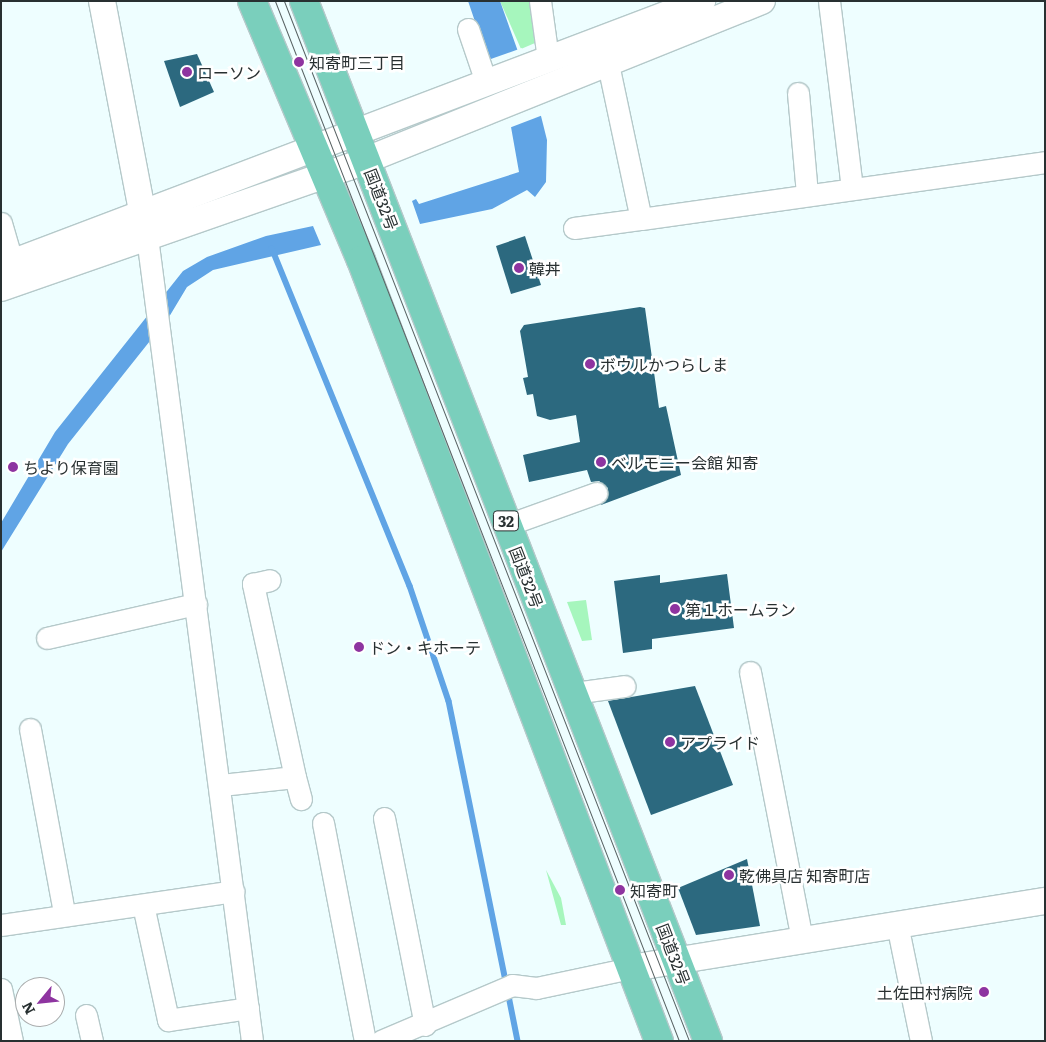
<!DOCTYPE html>
<meta charset="utf-8">
<style>
body{margin:0}
#map{position:relative;width:1046px;height:1042px;overflow:hidden;background:#eefeff;font-family:Literata,"Noto Sans JP",serif}
div>[style]{position:absolute}
.green>*{inset:0;background:#a6f6bd}
.water>*{inset:0;background:#60a4e5}
.pier>*{inset:0;background:#eefeff}
.stream>*{height:5.5px;margin:-2.75px;padding:0 2.75px;transform-origin:2.75px;border-radius:2.75px;background:#60a4e5}
.building>*{inset:0;background:#2c697f}
.roads{filter:drop-shadow(1px 0 #b5c9ca) drop-shadow(-1px 0 #b5c9ca) drop-shadow(0 1px #b5c9ca) drop-shadow(0 -1px #b5c9ca)}
.minor>*{height:21px;margin:-10.5px;padding:0 10.5px;transform-origin:10.5px;border-radius:10.5px;background:#fff}
.tertiary>*{height:26px;margin:-13px;padding:0 13px;transform-origin:13px;border-radius:13px;background:#fff}
.trunk>*{height:28px;margin:-14px;padding:0 14px;transform-origin:14px;border-radius:14px;background:#7acfbc}
.tram>*{height:1px;margin:-0.5px;padding:0 0.5px;transform-origin:0.5px;border-radius:0.5px;background:#586263}
.dots>*{width:14px;height:14px;translate:-50% -50%;box-sizing:border-box;border:2px solid #fff;border-radius:50%}
span{translate:-50% -50%;white-space:nowrap;text-align:center;line-height:1.15;-webkit-text-stroke:5px #fff;paint-order:stroke}
.shield-label span{padding:1px 4px;background:#fff;border:1px solid;border-radius:4px;-webkit-text-stroke-width:0}
.shield-label{font-size:15px;color:#283031;font-weight:700}
.poi-label{font-size:16px;color:#283031}
.left{translate:0 -50%;text-align:left}
.right{translate:-100% -50%;text-align:right}
.street-label{font-size:16px;color:#283031}
.frame{position:absolute;inset:0;border:2px solid #283031;pointer-events:none}
.north{position:absolute;left:15px;top:977px;width:50px;height:50px;box-sizing:border-box;background:#fff;border:1px solid #a9acad;border-radius:50%;rotate:242deg;font-size:14px;font-weight:700;line-height:20px;text-align:center;color:#283031}
.north::after{content:'';display:block;margin:auto;width:18px;height:22px;background:#8e34a0;clip-path:polygon(50% 0,100% 100%,50% 72%,0 100%)}
</style>
<div id="map">
<div class="green">
<div style="clip-path:polygon(500px 1px,532px 1px,535px 43px,521px 49px)"></div>
<div style="clip-path:polygon(586px 600px,592px 640px,582px 641px,567px 602px)"></div>
<div style="clip-path:polygon(546px 870px,561px 898px,566px 925px,561px 925px)"></div>
</div>
<div class="water">
<div style="clip-path:polygon(468px 1px,500px 1px,541px 116px,547px 140px,546px 182px,535px 197px,527px 190px,492px 209px,420px 224px,412px 201px,416px 199px,419px 204px,519px 172px,511px 127px)"></div>
<div style="clip-path:polygon(313px 226px,321px 245px,213px 270px,187px 287px,169px 317px,68px 444px,1px 552px,1px 523px,55px 432px,183px 271px,207px 257px,266px 236px)"></div>
</div>
<div class="pier">
<div style="clip-path:polygon(522px 48px,543px 115px,509px 128px,488px 60px)"></div>
</div>
<div class="stream">
<div style="left:272px;top:248px;width:365px;rotate:67.8deg"></div>
<div style="left:410px;top:586px;width:121px;rotate:71.3deg"></div>
<div style="left:449px;top:701px;width:287px;rotate:78.5deg"></div>
<div style="left:508px;top:991px;width:51px;rotate:78.7deg"></div>
</div>
<div class="building">
<div style="clip-path:polygon(197px 54px,214px 92px,180px 107px,164px 61px)"></div>
<div style="clip-path:polygon(525px 236px,541px 285px,511px 294px,496px 246px)"></div>
<div style="clip-path:polygon(640px 307px,645px 308px,659px 408px,666px 406px,681px 475px,601px 505px,608px 488px,599px 481px,591px 482px,587px 470px,529px 482px,523px 455px,580px 442px,576px 415px,550px 420px,537px 416px,533px 394px,527px 395px,523px 378px,528px 377px,520px 331px,524px 325px)"></div>
<div style="clip-path:polygon(727px 574px,734px 628px,652px 639px,652px 649px,623px 653px,614px 581px,660px 575px,660px 583px)"></div>
<div style="clip-path:polygon(695px 686px,733px 785px,651px 815px,608px 701px)"></div>
<div style="clip-path:polygon(747px 859px,760px 926px,696px 935px,678px 888px)"></div>
</div>
<div class="roads">
<div class="minor">
<div style="left:540px;top:1px;width:59px;rotate:82.1deg"></div>
<div style="left:829px;top:1px;width:188px;rotate:83deg"></div>
<div style="left:468px;top:29px;width:56px;rotate:71.2deg"></div>
<div style="left:608px;top:64px;width:158px;rotate:78deg"></div>
<div style="left:641px;top:219px;width:408px;rotate:-8deg"></div>
<div style="left:798px;top:93px;width:101px;rotate:84.9deg"></div>
<div style="left:1px;top:223px;width:57px;rotate:73.8deg"></div>
<div style="left:574px;top:228px;width:68px;rotate:-7.7deg"></div>
<div style="left:147px;top:237px;width:811px;rotate:82.56deg"></div>
<div style="left:507px;top:525px;width:95px;rotate:-19.8deg"></div>
<div style="left:47px;top:638px;width:153px;rotate:-12.9deg"></div>
<div style="left:750px;top:672px;width:272px;rotate:79deg"></div>
<div style="left:574px;top:693px;width:51px;rotate:-7.8deg"></div>
<div style="left:30px;top:729px;width:186px;rotate:79.5deg"></div>
<div style="left:295px;top:777px;width:23px;rotate:75deg"></div>
<div style="left:221px;top:785px;width:74px;rotate:-6.2deg"></div>
<div style="left:295px;top:777px;width:198px;rotate:-102.3deg"></div>
<div style="left:253px;top:584px;width:17px;rotate:-13deg"></div>
<div style="left:384px;top:818px;width:211px;rotate:78.8deg"></div>
<div style="left:323px;top:823px;width:222px;rotate:79.1deg"></div>
<div style="left:143px;top:905px;width:118px;rotate:77.7deg"></div>
<div style="left:168px;top:1020px;width:81px;rotate:-8.5deg"></div>
<div style="left:897px;top:924px;width:119px;rotate:78.4deg"></div>
<div style="left:1px;top:925px;width:235px;rotate:-8.3deg"></div>
<div style="left:1px;top:989px;width:53px;rotate:78.1deg"></div>
<div style="left:86px;top:1015px;width:27px;rotate:77deg"></div>
<div style="left:381px;top:1041px;width:142px;rotate:-23.1deg"></div>
<div style="left:512px;top:985px;width:24px;rotate:7deg"></div>
<div style="left:536px;top:988px;width:97px;rotate:-11.9deg"></div>
</div>
<div class="tertiary">
<div style="left:102px;top:1px;width:235px;rotate:79.2deg"></div>
<div style="left:1px;top:267px;width:750px;rotate:-20.78deg"></div>
<div style="left:1px;top:288px;width:368px;rotate:-19.2deg"></div>
<div style="left:349px;top:167px;width:445px;rotate:-21.9deg"></div>
<div style="left:631px;top:968px;width:419px;rotate:-9.2deg"></div>
</div>
<div class="trunk">
<div style="left:252px;top:1px;width:281px;rotate:67.2deg"></div>
<div style="left:361px;top:260px;width:836px;rotate:69.12deg"></div>
<div style="left:304px;top:1px;width:1116px;rotate:68.77deg"></div>
</div>
</div>
<div class="tram">
<div style="left:275px;top:1px;width:1116px;rotate:68.77deg"></div>
<div style="left:284px;top:1px;width:1116px;rotate:68.72deg"></div>
</div>
<div class="dots">
<div style="left:299px;top:62px;background:#8e34a0"></div>
<div style="left:187px;top:72px;background:#8e34a0"></div>
<div style="left:519px;top:268px;background:#8e34a0"></div>
<div style="left:590px;top:364px;background:#8e34a0"></div>
<div style="left:601px;top:462px;background:#8e34a0"></div>
<div style="left:13px;top:467px;background:#8e34a0"></div>
<div style="left:675px;top:609px;background:#8e34a0"></div>
<div style="left:359px;top:647px;background:#8e34a0"></div>
<div style="left:670px;top:742px;background:#8e34a0"></div>
<div style="left:729px;top:875px;background:#8e34a0"></div>
<div style="left:620px;top:890px;background:#8e34a0"></div>
<div style="left:984px;top:992px;background:#8e34a0"></div>
</div>
<div class="shield-label">
<span style="left:506px;top:521px">32</span>
</div>
<div class="poi-label">
<span class="left" style="left:309px;top:62px">知寄町三丁目</span>
<span class="left" style="left:197px;top:72px">ローソン</span>
<span class="left" style="left:529px;top:268px">韓丼</span>
<span class="left" style="left:600px;top:364px">ボウルかつらしま</span>
<span class="left" style="left:611px;top:462px">ベルモニー会館 知寄</span>
<span class="left" style="left:23px;top:467px">ちより保育園</span>
<span class="left" style="left:685px;top:609px">第１ホームラン</span>
<span class="left" style="left:369px;top:647px">ドン・キホーテ</span>
<span class="left" style="left:680px;top:742px">アプライド</span>
<span class="left" style="left:739px;top:875px">乾佛具店 知寄町店</span>
<span class="left" style="left:630px;top:890px">知寄町</span>
<span class="right" style="left:973px;top:992px">土佐田村病院</span>
</div>
<div class="street-label">
<span style="left:382px;top:199px;rotate:69deg">国道32号</span>
<span style="left:527px;top:577px;rotate:69deg">国道32号</span>
<span style="left:674px;top:954px;rotate:69deg">国道32号</span>
</div>
<div class="frame"></div>
<div class="north">N</div>
</div>
